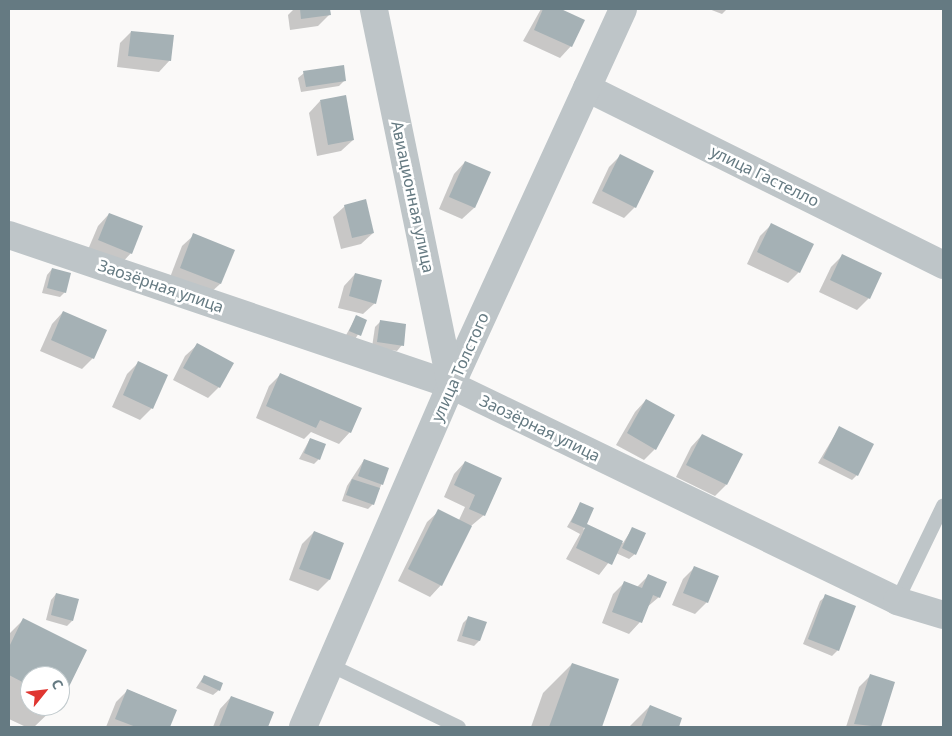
<!DOCTYPE html>
<meta charset="utf-8">
<style>
body{margin:0}
#map{position:relative;width:952px;height:736px;overflow:hidden;background:#faf9f8;font-family:"Noto Sans",sans-serif}
div>[style]{position:absolute}
.shadow>*{inset:0;background:#0003}
.building>*{inset:0;background:#a5b1b5}
.service>*{height:14px;margin:-7px;padding:0 7px;transform-origin:7px;border-radius:7px;background:#bec5c8}
.minor>*{height:28px;margin:-14px;padding:0 14px;transform-origin:14px;border-radius:14px;background:#bec5c8}
.tertiary>*{height:28px;margin:-14px;padding:0 14px;transform-origin:14px;border-radius:14px;background:#bec5c8}
span{translate:-50% -50%;white-space:nowrap;text-align:center;line-height:1.15;-webkit-text-stroke:5px #fff;paint-order:stroke}
.street-label{font-size:16px;color:#657a82}
.frame{position:absolute;inset:0;border:10px solid #657a82;pointer-events:none}
.north{position:absolute;left:20px;top:666px;width:50px;height:50px;box-sizing:border-box;background:#fff;border:1px solid #c1cacd;border-radius:50%;rotate:61deg;font-size:14px;font-weight:700;line-height:20px;text-align:center;color:#657a82}
.north::after{content:'';display:block;margin:auto;width:18px;height:22px;background:#e03631;clip-path:polygon(50% 0,100% 100%,50% 72%,0 100%)}
</style>
<div id="map">
<div class="shadow">
<div style="clip-path:polygon(294px 9px,329px 9px,330px 14px,318px 26px,290px 30px,288px 15px)"></div>
<div style="clip-path:polygon(541px 9px,558px 9px,583px 20px,571px 46px,560px 58px,523px 41px)"></div>
<div style="clip-path:polygon(709px 9px,727px 9px,722px 14px)"></div>
<div style="clip-path:polygon(131px 32px,170px 60px,159px 72px,117px 67px,120px 43px)"></div>
<div style="clip-path:polygon(304px 73px,345px 80px,339px 86px,301px 92px,298px 78px)"></div>
<div style="clip-path:polygon(320px 101px,353px 140px,341px 151px,317px 156px,309px 113px)"></div>
<div style="clip-path:polygon(620px 156px,635px 207px,624px 218px,592px 203px,609px 167px)"></div>
<div style="clip-path:polygon(465px 162px,489px 173px,474px 208px,462px 219px,439px 209px,454px 174px)"></div>
<div style="clip-path:polygon(345px 206px,373px 233px,361px 244px,341px 249px,333px 217px)"></div>
<div style="clip-path:polygon(109px 214px,131px 253px,120px 265px,87px 252px,98px 226px)"></div>
<div style="clip-path:polygon(771px 225px,799px 272px,788px 283px,747px 264px,760px 236px)"></div>
<div style="clip-path:polygon(194px 235px,233px 251px,220px 284px,208px 295px,169px 280px,182px 246px)"></div>
<div style="clip-path:polygon(842px 256px,869px 298px,857px 310px,819px 292px,831px 267px)"></div>
<div style="clip-path:polygon(52px 269px,65px 292px,60px 297px,42px 293px,47px 275px)"></div>
<div style="clip-path:polygon(355px 274px,375px 303px,363px 314px,338px 308px,344px 286px)"></div>
<div style="clip-path:polygon(63px 312px,93px 358px,82px 369px,40px 351px,52px 324px)"></div>
<div style="clip-path:polygon(356px 317px,366px 321px,354px 341px,345px 337px)"></div>
<div style="clip-path:polygon(380px 322px,402px 345px,397px 351px,372px 347px,375px 327px)"></div>
<div style="clip-path:polygon(197px 345px,219px 387px,208px 398px,173px 380px,185px 356px)"></div>
<div style="clip-path:polygon(138px 363px,152px 408px,140px 420px,112px 407px,127px 374px)"></div>
<div style="clip-path:polygon(281px 374px,350px 432px,339px 444px,311px 432px,304px 439px,256px 418px,269px 386px)"></div>
<div style="clip-path:polygon(646px 400px,655px 449px,644px 460px,616px 445px,635px 412px)"></div>
<div style="clip-path:polygon(839px 428px,857px 475px,852px 480px,818px 463px)"></div>
<div style="clip-path:polygon(702px 435px,726px 485px,715px 496px,676px 477px,691px 447px)"></div>
<div style="clip-path:polygon(310px 439px,319px 459px,314px 464px,299px 459px)"></div>
<div style="clip-path:polygon(364px 460px,388px 469px,373px 504px,368px 509px,342px 501px,347px 486px)"></div>
<div style="clip-path:polygon(465px 462px,484px 515px,471px 526px,441px 585px,430px 597px,398px 581px,427px 522px,439px 511px,459px 520px,465px 507px,444px 497px,454px 474px)"></div>
<div style="clip-path:polygon(581px 503px,593px 509px,583px 530px,587px 526px,623px 543px,632px 529px,635px 554px,629px 559px,616px 553px,599px 575px,566px 559px,580px 534px,567px 527px)"></div>
<div style="clip-path:polygon(314px 532px,329px 580px,318px 591px,289px 580px,302px 544px)"></div>
<div style="clip-path:polygon(694px 568px,707px 602px,695px 614px,672px 605px,683px 579px)"></div>
<div style="clip-path:polygon(648px 576px,659px 597px,646px 608px,640px 622px,629px 634px,602px 623px,613px 594px,625px 582px,637px 587px)"></div>
<div style="clip-path:polygon(56px 594px,72px 621px,67px 626px,46px 620px,51px 600px)"></div>
<div style="clip-path:polygon(826px 596px,838px 650px,832px 656px,803px 644px,820px 601px)"></div>
<div style="clip-path:polygon(469px 617px,485px 623px,479px 641px,474px 646px,457px 641px,463px 623px)"></div>
<div style="clip-path:polygon(23px 620px,86px 650px,60px 702px,60px 676px,30px 676px,30px 706px,56px 706px,34px 727px,26px 727px,9px 719px,9px 634px)"></div>
<div style="clip-path:polygon(572px 664px,617px 680px,601px 727px,531px 727px,543px 693px)"></div>
<div style="clip-path:polygon(204px 676px,219px 690px,213px 695px,196px 688px)"></div>
<div style="clip-path:polygon(870px 676px,894px 683px,880px 727px,846px 727px,859px 687px)"></div>
<div style="clip-path:polygon(128px 690px,176px 710px,169px 727px,106px 727px,116px 702px)"></div>
<div style="clip-path:polygon(231px 697px,272px 713px,267px 727px,213px 727px,220px 709px)"></div>
<div style="clip-path:polygon(650px 706px,681px 718px,677px 727px,629px 727px)"></div>
</div>
<div class="building">
<div style="clip-path:polygon(300px 9px,330px 9px,331px 15px,301px 19px)"></div>
<div style="clip-path:polygon(543px 9px,561px 9px,585px 20px,572px 47px,534px 30px)"></div>
<div style="clip-path:polygon(131px 31px,174px 35px,171px 61px,128px 56px)"></div>
<div style="clip-path:polygon(344px 65px,346px 81px,306px 87px,303px 71px)"></div>
<div style="clip-path:polygon(346px 95px,354px 140px,328px 145px,320px 100px)"></div>
<div style="clip-path:polygon(620px 154px,654px 171px,636px 208px,602px 191px)"></div>
<div style="clip-path:polygon(465px 161px,491px 172px,475px 208px,449px 197px)"></div>
<div style="clip-path:polygon(366px 199px,374px 233px,352px 238px,344px 205px)"></div>
<div style="clip-path:polygon(109px 213px,143px 226px,132px 254px,98px 240px)"></div>
<div style="clip-path:polygon(771px 223px,814px 244px,800px 273px,757px 252px)"></div>
<div style="clip-path:polygon(193px 233px,235px 250px,221px 284px,180px 268px)"></div>
<div style="clip-path:polygon(842px 254px,882px 273px,870px 299px,830px 280px)"></div>
<div style="clip-path:polygon(52px 268px,71px 273px,66px 293px,47px 288px)"></div>
<div style="clip-path:polygon(355px 273px,382px 280px,376px 304px,349px 296px)"></div>
<div style="clip-path:polygon(63px 311px,107px 330px,94px 359px,51px 340px)"></div>
<div style="clip-path:polygon(356px 315px,367px 320px,361px 336px,349px 331px)"></div>
<div style="clip-path:polygon(380px 320px,406px 324px,404px 346px,377px 342px)"></div>
<div style="clip-path:polygon(197px 343px,234px 363px,220px 388px,183px 368px)"></div>
<div style="clip-path:polygon(138px 361px,168px 375px,153px 409px,123px 395px)"></div>
<div style="clip-path:polygon(280px 373px,362px 408px,351px 433px,320px 420px,316px 428px,266px 406px)"></div>
<div style="clip-path:polygon(646px 399px,675px 415px,656px 450px,627px 433px)"></div>
<div style="clip-path:polygon(839px 426px,874px 444px,858px 476px,823px 458px)"></div>
<div style="clip-path:polygon(702px 434px,743px 454px,727px 485px,686px 465px)"></div>
<div style="clip-path:polygon(310px 438px,326px 444px,320px 460px,304px 453px)"></div>
<div style="clip-path:polygon(364px 459px,389px 468px,383px 485px,358px 476px)"></div>
<div style="clip-path:polygon(465px 461px,502px 478px,485px 516px,469px 509px,475px 495px,454px 485px)"></div>
<div style="clip-path:polygon(352px 479px,380px 488px,374px 505px,346px 495px)"></div>
<div style="clip-path:polygon(580px 502px,594px 508px,587px 524px,623px 541px,612px 565px,576px 548px,585px 528px,571px 522px)"></div>
<div style="clip-path:polygon(438px 509px,472px 526px,442px 586px,408px 569px)"></div>
<div style="clip-path:polygon(632px 527px,646px 533px,636px 555px,622px 548px)"></div>
<div style="clip-path:polygon(314px 531px,344px 543px,330px 580px,299px 569px)"></div>
<div style="clip-path:polygon(694px 566px,719px 576px,708px 603px,683px 593px)"></div>
<div style="clip-path:polygon(648px 574px,667px 582px,660px 598px,653px 595px,642px 623px,612px 612px,624px 581px,642px 588px)"></div>
<div style="clip-path:polygon(56px 593px,79px 599px,73px 621px,51px 615px)"></div>
<div style="clip-path:polygon(825px 594px,856px 606px,839px 651px,808px 639px)"></div>
<div style="clip-path:polygon(468px 616px,487px 622px,480px 641px,462px 636px)"></div>
<div style="clip-path:polygon(23px 618px,87px 650px,62px 701px,60px 676px,30px 676px,30px 686px,9px 675px,9px 647px)"></div>
<div style="clip-path:polygon(572px 663px,619px 679px,602px 727px,549px 727px)"></div>
<div style="clip-path:polygon(870px 674px,895px 682px,881px 727px,854px 724px)"></div>
<div style="clip-path:polygon(204px 675px,223px 683px,220px 691px,201px 682px)"></div>
<div style="clip-path:polygon(127px 689px,177px 710px,170px 727px,136px 727px,115px 719px)"></div>
<div style="clip-path:polygon(231px 696px,274px 712px,268px 727px,219px 727px)"></div>
<div style="clip-path:polygon(650px 705px,682px 718px,679px 727px,641px 727px)"></div>
</div>
<div class="service">
<div style="left:897px;top:601px;width:106px;rotate:-64.2deg"></div>
<div style="left:330px;top:665px;width:143px;rotate:25.7deg"></div>
</div>
<div class="minor">
<div style="left:587px;top:88px;width:398px;rotate:26.4deg"></div>
<div style="left:9px;top:235px;width:467px;rotate:18.7deg"></div>
<div style="left:451px;top:385px;width:496px;rotate:25.8deg"></div>
<div style="left:897px;top:601px;width:48px;rotate:16.9deg"></div>
<div style="left:451px;top:385px;width:413px;rotate:-65.4deg"></div>
</div>
<div class="tertiary">
<div style="left:303px;top:727px;width:373px;rotate:-66.6deg"></div>
<div style="left:451px;top:385px;width:384px;rotate:-101.6deg"></div>
</div>
<div class="street-label">
<span style="left:765px;top:176px;rotate:26deg">улица Гастелло</span>
<span style="left:413px;top:197px;rotate:78deg">Авиационная улица</span>
<span style="left:161px;top:286px;rotate:19deg">Заозёрная улица</span>
<span style="left:460px;top:367px;rotate:-66deg">улица Толстого</span>
<span style="left:540px;top:428px;rotate:26deg">Заозёрная улица</span>
</div>
<div class="frame"></div>
<div class="north">С</div>
</div>
